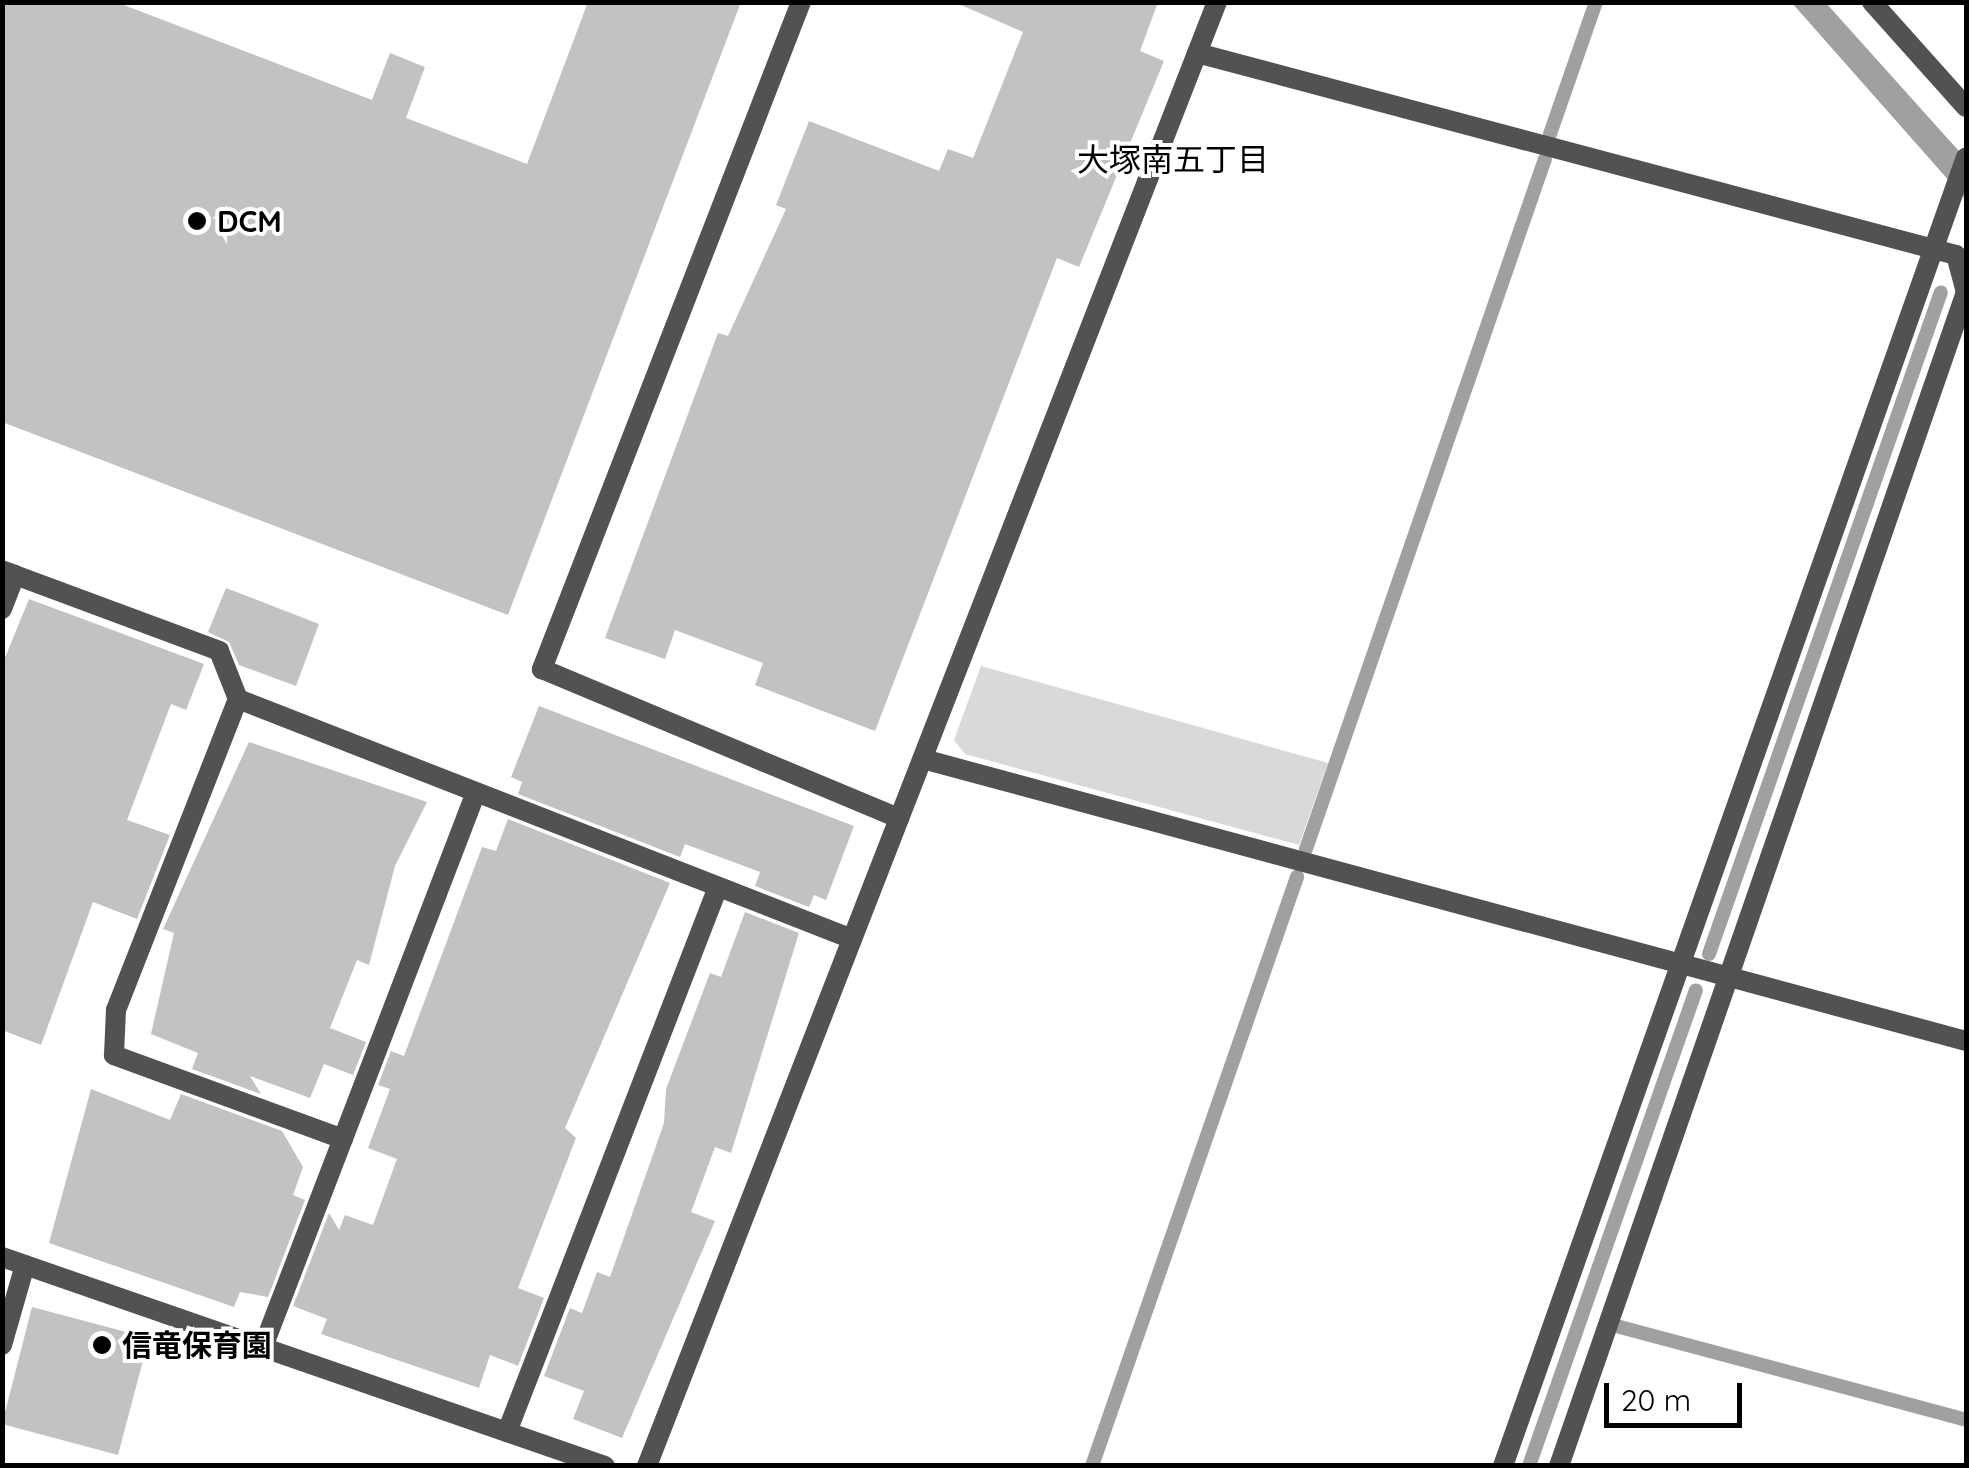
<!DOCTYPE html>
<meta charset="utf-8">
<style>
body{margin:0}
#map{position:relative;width:1969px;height:1468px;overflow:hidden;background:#fff;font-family:Quicksand,"Noto Sans JP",sans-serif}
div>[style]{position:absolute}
.green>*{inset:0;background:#d9d9d9}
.water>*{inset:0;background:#a0a0a0}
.stream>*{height:14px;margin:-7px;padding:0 7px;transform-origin:7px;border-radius:7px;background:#a0a0a0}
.building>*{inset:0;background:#c2c2c2}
.minor>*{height:20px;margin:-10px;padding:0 10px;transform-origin:10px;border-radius:10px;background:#525252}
.dots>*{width:28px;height:28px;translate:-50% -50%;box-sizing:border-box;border:5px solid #fff;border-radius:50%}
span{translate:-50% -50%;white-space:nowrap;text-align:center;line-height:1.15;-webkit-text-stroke:8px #fff;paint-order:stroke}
.poi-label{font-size:30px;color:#000;font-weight:700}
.left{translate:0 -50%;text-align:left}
.neighbourhood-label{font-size:32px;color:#000}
.frame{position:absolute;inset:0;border:5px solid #000;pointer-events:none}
.scale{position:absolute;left:1604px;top:1383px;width:138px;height:45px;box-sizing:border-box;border:5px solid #000;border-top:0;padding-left:12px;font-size:30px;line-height:35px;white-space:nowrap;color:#000;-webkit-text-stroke:8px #fff;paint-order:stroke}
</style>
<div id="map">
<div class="green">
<div style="clip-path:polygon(981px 666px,1328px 763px,1299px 845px,965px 754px,954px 740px)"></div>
</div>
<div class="water">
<div style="clip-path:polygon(1792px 3px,1826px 3px,1966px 159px,1966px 200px)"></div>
</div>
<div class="stream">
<div style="left:1550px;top:134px;width:140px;rotate:-70.8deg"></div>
<div style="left:1306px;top:849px;width:730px;rotate:-70.9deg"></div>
<div style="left:1709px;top:954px;width:701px;rotate:-70.69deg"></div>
<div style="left:1620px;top:1327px;width:358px;rotate:15deg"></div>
<div style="left:1092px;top:1466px;width:624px;rotate:-70.81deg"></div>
<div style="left:1529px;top:1466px;width:504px;rotate:-70.67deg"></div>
</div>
<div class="building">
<div style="clip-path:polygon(2px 2px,116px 2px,372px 100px,390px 53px,425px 67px,406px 118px,527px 164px,588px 2px,741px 2px,508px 615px,2px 422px)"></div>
<div style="clip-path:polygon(954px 2px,1158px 2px,1140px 51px,1164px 61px,1079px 267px,1057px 258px,875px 731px,755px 685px,763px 663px,675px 630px,665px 659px,605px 638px,718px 333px,728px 336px,786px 209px,776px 205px,809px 121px,939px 171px,948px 149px,973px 158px,1023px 32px)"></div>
<div style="clip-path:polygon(226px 588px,319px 624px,296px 686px,239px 665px,229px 642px,208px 632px)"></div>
<div style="clip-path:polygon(29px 599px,204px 664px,186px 710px,171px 704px,127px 820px,170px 835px,137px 919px,93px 902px,41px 1045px,2px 1030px,2px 665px)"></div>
<div style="clip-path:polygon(539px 706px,854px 826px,826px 900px,814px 895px,809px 907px,755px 886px,760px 872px,685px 844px,680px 857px,518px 794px,522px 782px,511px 777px)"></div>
<div style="clip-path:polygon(249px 742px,427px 802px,395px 866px,369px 965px,357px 960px,330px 1028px,366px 1042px,353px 1075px,324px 1064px,310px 1098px,250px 1076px,261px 1094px,192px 1069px,198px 1053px,151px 1034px,174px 933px,163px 929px)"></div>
<div style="clip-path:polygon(508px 819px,670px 883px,565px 1128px,576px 1138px,518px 1288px,544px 1298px,518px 1366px,490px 1355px,479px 1388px,321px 1334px,327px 1319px,293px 1306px,329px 1213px,339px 1230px,345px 1215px,373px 1225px,397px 1159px,368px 1148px,390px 1089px,378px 1085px,391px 1051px,404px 1056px,482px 847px,496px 851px)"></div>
<div style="clip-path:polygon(745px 912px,799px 933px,731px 1153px,715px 1147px,691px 1212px,715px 1221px,622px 1438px,573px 1419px,584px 1391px,544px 1376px,570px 1308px,582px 1313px,597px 1272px,610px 1277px,664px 1123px,666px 1089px,710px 973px,721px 977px)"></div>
<div style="clip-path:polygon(91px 1089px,170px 1120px,181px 1094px,282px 1131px,303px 1167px,293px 1195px,305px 1200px,268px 1297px,240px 1292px,234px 1307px,49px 1243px)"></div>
<div style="clip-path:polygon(32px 1307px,149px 1338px,118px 1455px,2px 1424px)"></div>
</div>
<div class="minor">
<div style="left:801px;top:2px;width:716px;rotate:111.22deg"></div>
<div style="left:542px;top:669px;width:387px;rotate:22.7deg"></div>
<div style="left:1872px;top:2px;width:141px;rotate:48.2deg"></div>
<div style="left:1197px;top:53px;width:785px;rotate:14.9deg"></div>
<div style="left:1956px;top:255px;width:38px;rotate:75deg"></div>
<div style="left:1966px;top:292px;width:1243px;rotate:109.12deg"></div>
<div style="left:15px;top:575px;width:218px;rotate:20.4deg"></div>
<div style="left:219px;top:651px;width:52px;rotate:68.4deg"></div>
<div style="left:2px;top:609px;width:36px;rotate:-69deg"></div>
<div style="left:15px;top:575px;width:12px;rotate:-160deg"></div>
<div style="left:923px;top:759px;width:1080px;rotate:15.13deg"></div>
<div style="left:343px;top:1139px;width:244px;rotate:-159.9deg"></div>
<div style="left:114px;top:1055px;width:45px;rotate:-87.5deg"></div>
<div style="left:116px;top:1010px;width:334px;rotate:-68.6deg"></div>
<div style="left:238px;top:699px;width:659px;rotate:21.35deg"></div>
<div style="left:2px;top:1257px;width:638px;rotate:19.12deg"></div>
<div style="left:2px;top:1345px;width:83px;rotate:-74deg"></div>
<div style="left:263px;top:1347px;width:594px;rotate:-69deg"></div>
<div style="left:507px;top:1432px;width:584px;rotate:-68.84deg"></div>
<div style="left:647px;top:1466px;width:1571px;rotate:-68.73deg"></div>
<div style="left:1503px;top:1466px;width:1388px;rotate:-70.52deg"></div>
</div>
<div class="dots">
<div style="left:197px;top:221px;background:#000"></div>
<div style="left:102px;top:1345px;background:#000"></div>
</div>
<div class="poi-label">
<span class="left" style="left:217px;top:221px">DCM</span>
<span class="left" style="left:122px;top:1345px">信竜保育園</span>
</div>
<div class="neighbourhood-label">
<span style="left:1173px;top:159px">大塚南五丁目</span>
</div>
<div class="frame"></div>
<div class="scale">20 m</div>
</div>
